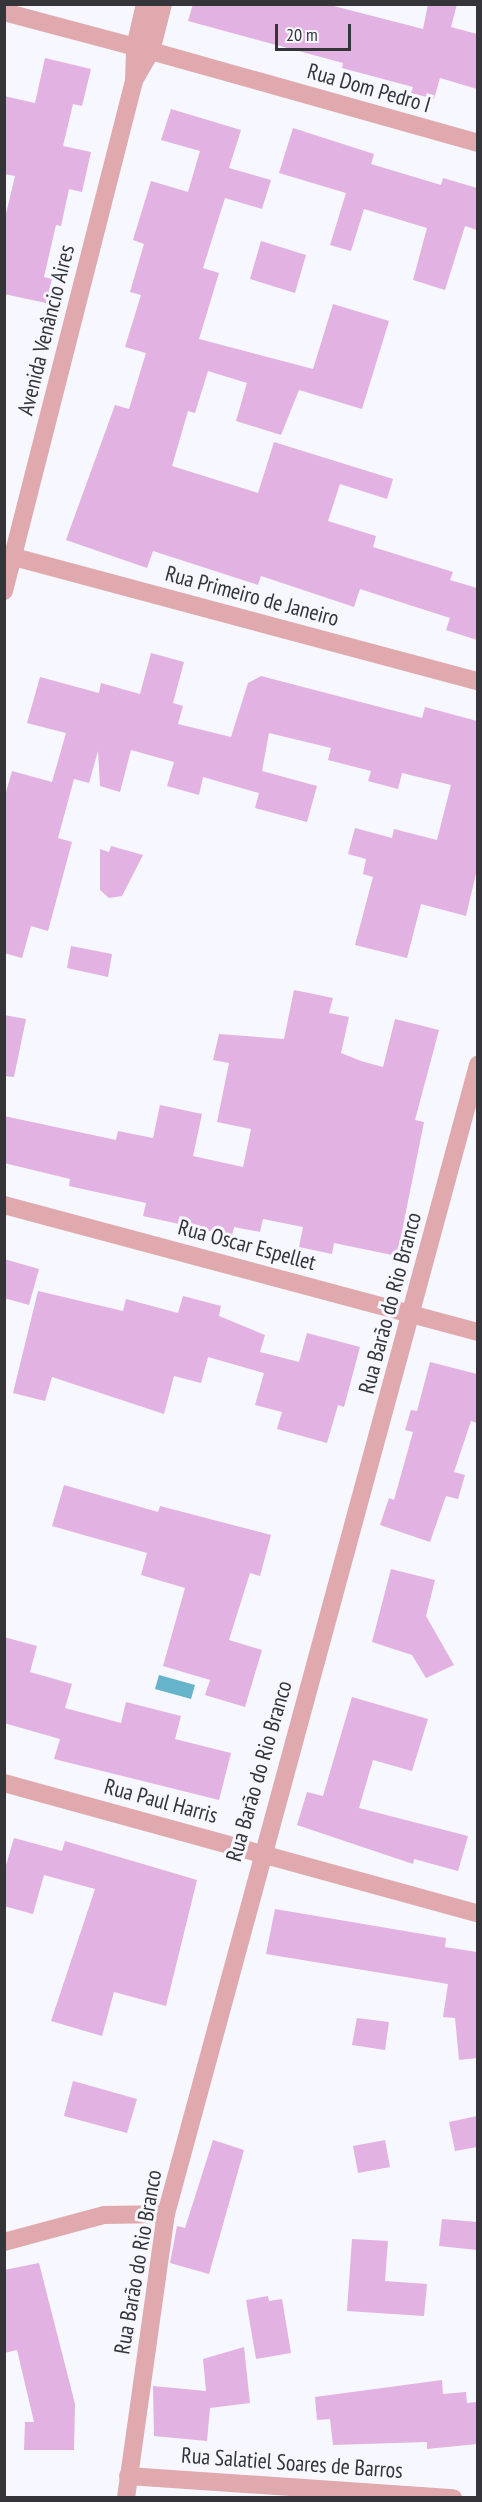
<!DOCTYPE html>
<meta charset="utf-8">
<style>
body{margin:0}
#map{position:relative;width:482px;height:2502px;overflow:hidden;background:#f6f7ff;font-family:"PT Sans Narrow",sans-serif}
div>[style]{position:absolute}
.water>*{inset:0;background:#66b4cb}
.building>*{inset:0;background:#e2b2e3}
.minor>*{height:18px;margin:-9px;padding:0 9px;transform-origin:9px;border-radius:9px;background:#e0a9ae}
.tertiary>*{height:18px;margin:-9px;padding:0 9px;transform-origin:9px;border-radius:9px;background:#e0a9ae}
span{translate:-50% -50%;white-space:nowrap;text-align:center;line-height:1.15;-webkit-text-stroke:6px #f6f7ff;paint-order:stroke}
.street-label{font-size:22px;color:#353539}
.frame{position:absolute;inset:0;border:6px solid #353539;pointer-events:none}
.scale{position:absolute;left:275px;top:24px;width:76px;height:27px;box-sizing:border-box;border:3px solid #353539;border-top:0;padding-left:8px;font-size:18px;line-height:21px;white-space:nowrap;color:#353539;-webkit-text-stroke:4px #f6f7ff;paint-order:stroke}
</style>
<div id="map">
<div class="water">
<div style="clip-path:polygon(159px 1675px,195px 1685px,191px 1699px,155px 1689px)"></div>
</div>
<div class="building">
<div style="clip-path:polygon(193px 4px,326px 4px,423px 29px,428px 4px,457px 4px,451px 27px,477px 34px,477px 89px,440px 78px,434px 99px,411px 93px,413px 87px,342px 68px,343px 63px,188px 21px)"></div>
<div style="clip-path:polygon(45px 58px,91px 69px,82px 106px,73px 104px,63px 146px,91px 152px,82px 192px,69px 189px,61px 226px,56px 225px,44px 277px,52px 279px,46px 303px,4px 294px,4px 222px,15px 176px,4px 174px,4px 96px,35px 103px)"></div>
<div style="clip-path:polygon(171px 109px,241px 130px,229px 168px,271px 180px,262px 209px,225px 198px,203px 268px,219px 273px,199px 339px,313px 369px,333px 304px,389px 321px,362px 409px,299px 390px,281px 435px,236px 421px,247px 383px,208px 371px,195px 413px,188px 411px,172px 466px,258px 493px,274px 442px,393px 479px,387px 499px,340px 484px,328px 521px,376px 536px,373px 547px,453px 572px,450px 580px,477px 588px,477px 640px,446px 630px,450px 618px,360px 589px,354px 607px,261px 576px,258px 585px,153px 551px,147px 568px,66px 540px,115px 405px,129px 409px,146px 353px,125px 347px,141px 295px,130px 292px,144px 244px,133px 240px,151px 181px,188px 192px,200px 151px,161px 140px)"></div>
<div style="clip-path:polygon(293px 128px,374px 154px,371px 164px,441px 185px,443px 178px,477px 188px,477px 230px,465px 226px,445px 290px,413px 280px,427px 228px,364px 209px,351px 251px,330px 245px,346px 193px,279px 173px)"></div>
<div style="clip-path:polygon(261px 241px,306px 255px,295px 293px,250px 279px)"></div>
<div style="clip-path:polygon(151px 653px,184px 662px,173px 703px,183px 706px,178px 724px,231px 737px,248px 683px,261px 676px,422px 718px,425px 707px,477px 721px,477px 869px,466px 916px,421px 904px,407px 958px,355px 945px,373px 877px,363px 874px,366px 859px,348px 854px,355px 828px,392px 838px,394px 829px,437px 840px,451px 785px,402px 773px,398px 789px,368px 781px,371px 771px,328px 760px,331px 748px,269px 733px,262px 771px,317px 786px,307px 822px,255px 808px,259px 793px,203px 777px,199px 795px,167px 786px,174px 762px,131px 750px,120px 792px,100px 786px,98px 751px,89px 783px,74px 779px,58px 838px,72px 842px,48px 931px,31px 926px,22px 958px,4px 953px,4px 799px,12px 771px,52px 782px,66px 733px,27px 723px,40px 677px,99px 693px,101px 683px,140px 694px)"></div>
<div style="clip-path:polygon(111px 846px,143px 855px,122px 896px,109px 898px,100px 890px,100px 849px,109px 852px)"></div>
<div style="clip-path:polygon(71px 946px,112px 954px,108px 977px,67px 968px)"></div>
<div style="clip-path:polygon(294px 990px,333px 998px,329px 1013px,349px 1017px,341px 1053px,361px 1061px,383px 1067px,395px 1019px,439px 1030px,415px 1120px,424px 1122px,397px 1256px,334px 1243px,332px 1254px,299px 1247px,303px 1227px,263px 1219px,260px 1232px,234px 1227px,232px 1236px,143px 1216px,146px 1203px,69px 1186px,70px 1179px,4px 1163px,4px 1116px,116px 1140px,118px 1131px,153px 1138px,160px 1105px,202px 1114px,193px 1156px,243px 1167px,251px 1129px,217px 1122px,229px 1063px,213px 1060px,219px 1034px,284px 1039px)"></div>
<div style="clip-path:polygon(4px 1015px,26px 1019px,14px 1077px,4px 1076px)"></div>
<div style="clip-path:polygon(4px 1259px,39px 1269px,29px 1305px,4px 1298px)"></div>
<div style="clip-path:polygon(38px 1291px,123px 1311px,126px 1299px,178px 1313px,183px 1296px,221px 1306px,219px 1316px,265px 1335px,260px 1352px,299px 1362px,307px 1333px,360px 1347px,344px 1407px,338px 1405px,327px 1443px,277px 1429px,282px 1412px,255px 1405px,264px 1373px,208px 1357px,201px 1383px,174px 1376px,164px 1414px,52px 1377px,45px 1401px,13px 1393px)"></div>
<div style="clip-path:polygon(430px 1362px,477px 1374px,477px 1423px,471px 1421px,454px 1472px,465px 1475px,458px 1499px,446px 1496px,430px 1542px,380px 1525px,389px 1498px,394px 1500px,413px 1432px,405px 1430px,411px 1410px,417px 1411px)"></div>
<div style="clip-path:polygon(64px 1485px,158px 1512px,160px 1506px,271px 1535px,260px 1576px,250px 1573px,229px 1640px,262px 1650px,245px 1707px,205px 1695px,210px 1680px,163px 1666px,185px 1588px,141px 1575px,147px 1553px,52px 1526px)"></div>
<div style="clip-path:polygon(391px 1569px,435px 1580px,426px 1616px,454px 1665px,426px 1678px,412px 1655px,372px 1642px)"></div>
<div style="clip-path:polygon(4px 1637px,37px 1646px,30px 1672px,72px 1684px,65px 1708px,121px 1723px,126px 1702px,181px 1716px,175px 1739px,231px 1753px,219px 1800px,54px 1759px,60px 1739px,4px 1723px)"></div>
<div style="clip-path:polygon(352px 1697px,428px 1719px,412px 1771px,373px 1760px,359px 1808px,468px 1836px,458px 1871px,414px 1859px,413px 1864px,297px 1825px,307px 1792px,323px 1796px)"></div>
<div style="clip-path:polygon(14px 1838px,62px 1851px,65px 1841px,197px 1880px,166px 2006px,114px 1992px,102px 2036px,51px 2021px,95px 1889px,44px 1875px,33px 1914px,4px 1906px,4px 1872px)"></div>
<div style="clip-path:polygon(275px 1909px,446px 1938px,445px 1947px,477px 1952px,477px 2058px,459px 2060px,455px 2018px,443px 2017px,448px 1984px,266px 1954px)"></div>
<div style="clip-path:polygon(357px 2018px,389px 2022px,385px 2050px,352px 2045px)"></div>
<div style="clip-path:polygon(73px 2081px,137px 2099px,127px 2133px,64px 2116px)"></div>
<div style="clip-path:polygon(477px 2116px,477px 2147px,455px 2151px,449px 2122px)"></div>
<div style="clip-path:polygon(213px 2140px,244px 2150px,209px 2274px,170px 2263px,177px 2226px,185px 2228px)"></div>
<div style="clip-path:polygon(385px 2140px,390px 2167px,358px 2173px,353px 2146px)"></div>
<div style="clip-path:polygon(442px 2219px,477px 2222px,477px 2250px,439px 2246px)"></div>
<div style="clip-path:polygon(352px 2239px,388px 2241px,385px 2281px,427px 2284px,424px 2316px,347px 2311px)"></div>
<div style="clip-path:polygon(39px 2263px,75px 2404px,74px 2450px,24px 2450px,25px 2422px,34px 2422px,17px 2350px,4px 2353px,4px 2270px)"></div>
<div style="clip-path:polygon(268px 2296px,269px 2301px,282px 2299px,291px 2353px,256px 2359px,246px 2300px)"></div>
<div style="clip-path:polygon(244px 2347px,250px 2403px,210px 2408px,207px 2441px,154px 2436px,153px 2386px,206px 2391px,203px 2359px)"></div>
<div style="clip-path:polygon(442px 2380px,443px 2394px,466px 2392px,467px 2403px,477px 2402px,477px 2444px,427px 2449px,427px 2442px,333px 2445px,330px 2419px,317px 2420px,315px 2397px)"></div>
</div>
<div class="minor">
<div style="left:163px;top:4px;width:49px;rotate:104.3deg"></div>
<div style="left:151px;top:51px;width:340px;rotate:15.7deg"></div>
<div style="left:135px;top:47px;width:44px;rotate:-76.9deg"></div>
<div style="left:14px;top:557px;width:480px;rotate:15deg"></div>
<div style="left:4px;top:1205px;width:491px;rotate:15deg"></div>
<div style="left:4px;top:1783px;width:492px;rotate:15.4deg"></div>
<div style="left:4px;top:2242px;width:104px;rotate:-15.1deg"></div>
<div style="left:104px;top:2215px;width:62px;rotate:-0.9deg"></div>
<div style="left:128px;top:2476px;width:326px;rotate:3.9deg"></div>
<div style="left:126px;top:2498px;width:287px;rotate:-82deg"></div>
<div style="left:166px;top:2214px;width:1191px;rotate:-74.81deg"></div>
</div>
<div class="tertiary">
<div style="left:4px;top:12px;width:152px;rotate:14.9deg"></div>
<div style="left:151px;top:51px;width:32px;rotate:120deg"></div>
<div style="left:4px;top:591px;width:526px;rotate:-75.7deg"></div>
<div style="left:134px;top:81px;width:34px;rotate:-88deg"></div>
</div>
<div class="street-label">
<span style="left:369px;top:88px;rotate:16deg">Rua Dom Pedro I</span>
<span style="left:46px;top:330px;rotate:-76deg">Avenida Venâncio Aires</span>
<span style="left:252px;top:596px;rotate:15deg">Rua Primeiro de Janeiro</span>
<span style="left:247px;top:1245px;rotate:15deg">Rua Oscar Espellet</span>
<span style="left:390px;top:1303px;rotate:-75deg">Rua Barão do Rio Branco</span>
<span style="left:259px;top:1771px;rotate:-74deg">Rua Barão do Rio Branco</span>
<span style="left:161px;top:1801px;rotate:15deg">Rua Paul Harris</span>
<span style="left:138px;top:2262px;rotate:-80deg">Rua Barão do Rio Branco</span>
<span style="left:292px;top:2463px;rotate:4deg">Rua Salatiel Soares de Barros</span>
</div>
<div class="frame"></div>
<div class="scale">20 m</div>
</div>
